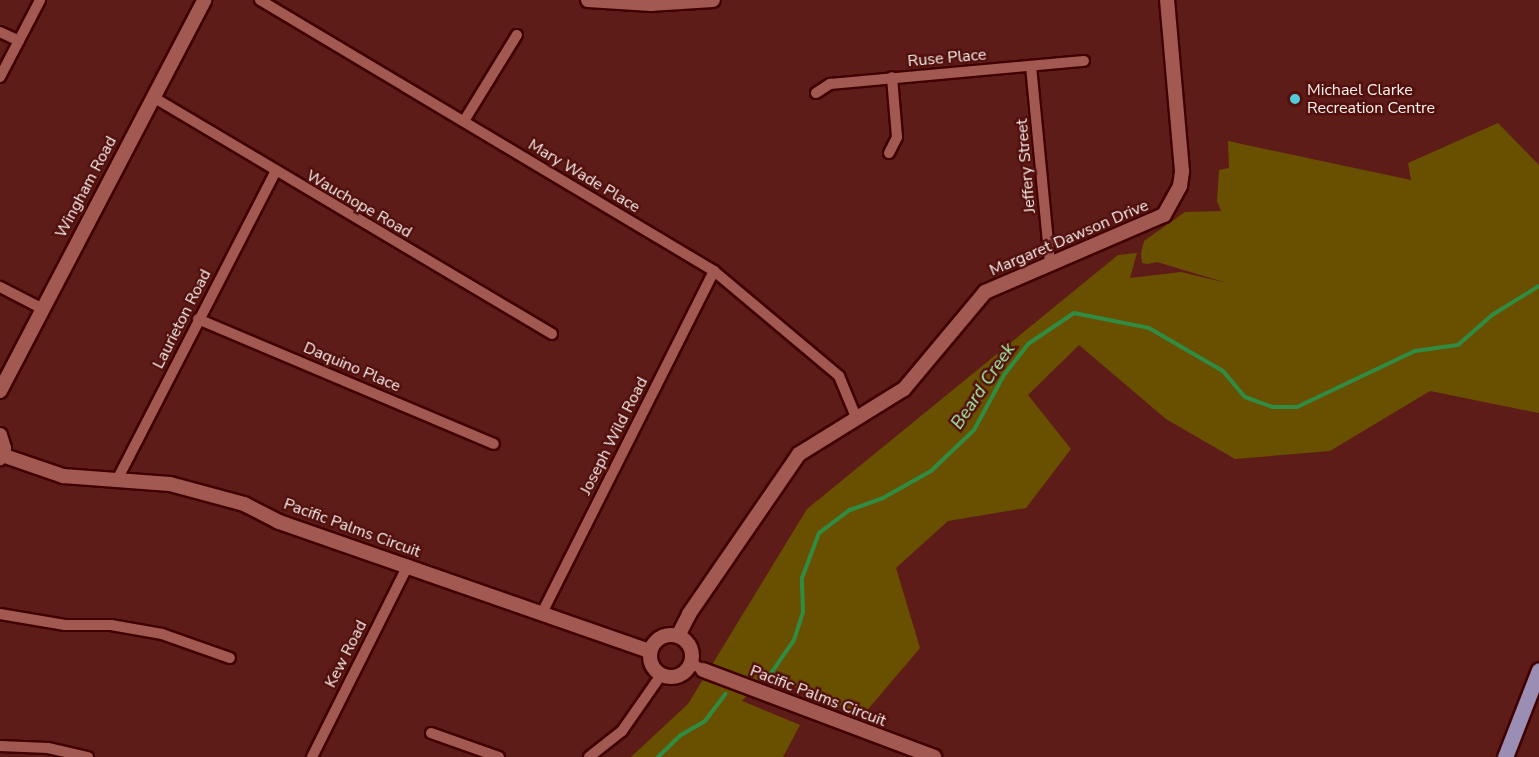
<!DOCTYPE html>
<style>
body{margin:0}
#map{position:relative;width:1539px;height:757px;overflow:hidden;background:#5e1c18;font-family:"Nunito Sans",sans-serif}
div>[style]{position:absolute}
.green>*{inset:0;background:#695000}
.stream>*{height:4px;margin:-2px;padding:0 2px;transform-origin:2px;border-radius:2px;background:#308c42}
.roads{filter:drop-shadow(2px 0 #400001) drop-shadow(-2px 0 #400001) drop-shadow(0 2px #400001) drop-shadow(0 -2px #400001)}
.street>*{height:10px;margin:-5px;padding:0 5px;transform-origin:5px;border-radius:5px;background:#a25951}
.secondary>*{height:14px;margin:-7px;padding:0 7px;transform-origin:7px;border-radius:7px;background:#a25951}
.secondary>.ring{margin:-7px;padding:0;box-sizing:content-box;background:none;border:14px solid #a25951;border-radius:50%}
.primary>*{height:15px;margin:-7.5px;padding:0 7.5px;transform-origin:7.5px;border-radius:7.5px;background:#9a8eb5}
.dots>*{width:16px;height:16px;translate:-50% -50%;box-sizing:border-box;border:3px solid #52100d;border-radius:50%}
span{translate:-50% -50%;white-space:nowrap;text-align:center;line-height:1.15;-webkit-text-stroke:5px #52100d;paint-order:stroke}
.street-label{font-size:16px;color:#fbf3f1}
.poi-label{font-size:16px;color:#fbf3f1}
.left{translate:0 -50%;text-align:left}
.water-label{font-size:18px;color:#a2faad;font-style:italic}
</style>
<div id="map">
<div class="green">
<div style="clip-path:polygon(1498px 123px,1539px 165px,1539px 413px,1430px 391px,1330px 451px,1235px 459px,1166px 419px,1079px 345px,1028px 395px,1071px 449px,1026px 508px,948px 521px,896px 568px,920px 648px,863px 715px,765px 675px,742px 701px,800px 725px,783px 757px,631px 757px,688px 704px,807px 509px,1118px 255px,1137px 253px,1130px 278px,1181px 272px,1227px 283px,1157px 262px,1147px 264px,1142px 263px,1141px 253px,1144px 241px,1185px 212px,1221px 211px,1217px 201px,1219px 170px,1229px 168px,1228px 141px,1411px 180px,1408px 163px)"></div>
</div>
<div class="stream">
<div style="left:767px;top:679px;width:47px;rotate:-55.3deg"></div>
<div style="left:794px;top:640px;width:29px;rotate:-72deg"></div>
<div style="left:803px;top:612px;width:34px;rotate:-92deg"></div>
<div style="left:802px;top:578px;width:48px;rotate:-69.3deg"></div>
<div style="left:819px;top:533px;width:39px;rotate:-37deg"></div>
<div style="left:850px;top:510px;width:35px;rotate:-20deg"></div>
<div style="left:883px;top:498px;width:55px;rotate:-29.4deg"></div>
<div style="left:931px;top:471px;width:59px;rotate:-43.6deg"></div>
<div style="left:974px;top:430px;width:63px;rotate:-61.4deg"></div>
<div style="left:1004px;top:375px;width:39px;rotate:-52deg"></div>
<div style="left:1028px;top:344px;width:55px;rotate:-34deg"></div>
<div style="left:1074px;top:313px;width:76px;rotate:11.3deg"></div>
<div style="left:1149px;top:328px;width:86px;rotate:30.2deg"></div>
<div style="left:1223px;top:371px;width:34px;rotate:50deg"></div>
<div style="left:1245px;top:397px;width:29px;rotate:20deg"></div>
<div style="left:1272px;top:407px;width:25px"></div>
<div style="left:1297px;top:407px;width:131px;rotate:-25.4deg"></div>
<div style="left:1415px;top:351px;width:43px;rotate:-7.9deg"></div>
<div style="left:1458px;top:345px;width:45px;rotate:-41.4deg"></div>
<div style="left:1492px;top:315px;width:55px;rotate:-31.7deg"></div>
<div style="left:658px;top:757px;width:32px;rotate:-44deg"></div>
<div style="left:681px;top:735px;width:28px;rotate:-30deg"></div>
<div style="left:705px;top:721px;width:34px;rotate:-53deg"></div>
</div>
<div class="roads">
<div class="street">
<div style="left:260px;top:0;width:529px;rotate:30.83deg"></div>
<div style="left:714px;top:271px;width:163px;rotate:40deg"></div>
<div style="left:839px;top:376px;width:44px;rotate:67.5deg"></div>
<div style="left:0;top:32px;width:21px;rotate:25deg"></div>
<div style="left:1031px;top:66px;width:198px;rotate:84.5deg"></div>
<div style="left:0;top:77px;width:87px;rotate:-62.5deg"></div>
<div style="left:816px;top:93px;width:17px;rotate:-33deg"></div>
<div style="left:830px;top:84px;width:255px;rotate:-5.2deg"></div>
<div style="left:153px;top:97px;width:464px;rotate:30.7deg"></div>
<div style="left:464px;top:121px;width:101px;rotate:-58.4deg"></div>
<div style="left:889px;top:153px;width:18px;rotate:-63deg"></div>
<div style="left:897px;top:137px;width:60px;rotate:-94.8deg"></div>
<div style="left:0;top:287px;width:46px;rotate:27.1deg"></div>
<div style="left:198px;top:319px;width:321px;rotate:22.9deg"></div>
<div style="left:117px;top:480px;width:346px;rotate:-62.8deg"></div>
<div style="left:0;top:614px;width:66px;rotate:9.6deg"></div>
<div style="left:65px;top:625px;width:46px"></div>
<div style="left:111px;top:625px;width:52px;rotate:10deg"></div>
<div style="left:162px;top:634px;width:72px;rotate:19.4deg"></div>
<div style="left:541px;top:615px;width:385px;rotate:-63.3deg"></div>
<div style="left:691px;top:663px;width:14px;rotate:30deg"></div>
<div style="left:431px;top:733px;width:72px;rotate:19.4deg"></div>
<div style="left:0;top:746px;width:48px;rotate:2.4deg"></div>
<div style="left:48px;top:748px;width:41px;rotate:12.7deg"></div>
<div style="left:312px;top:757px;width:215px;rotate:-63.4deg"></div>
<div style="left:589px;top:757px;width:42px;rotate:-38.2deg"></div>
<div style="left:622px;top:731px;width:68px;rotate:-55.1deg"></div>
</div>
<div class="secondary">
<div style="left:588px;top:0;width:63px;rotate:3.6deg"></div>
<div style="left:651px;top:4px;width:62px;rotate:-3.7deg"></div>
<div style="left:0;top:391px;width:441px;rotate:-62.4deg"></div>
<div style="left:0;top:435px;width:14px;rotate:73deg"></div>
<div style="left:4px;top:448px;width:11px;rotate:112deg"></div>
<div style="left:2px;top:455px;width:65px;rotate:19deg"></div>
<div style="left:63px;top:476px;width:107px;rotate:4.3deg"></div>
<div style="left:170px;top:484px;width:77px;rotate:15.1deg"></div>
<div style="left:244px;top:504px;width:39px;rotate:27deg"></div>
<div style="left:279px;top:522px;width:393px;rotate:19.2deg"></div>
<div class="ring" style="left:650px;top:635px;width:28px;height:28px"></div>
<div style="left:678px;top:636px;width:25px;rotate:-63deg"></div>
<div style="left:689px;top:614px;width:194px;rotate:-55.5deg"></div>
<div style="left:799px;top:454px;width:123px;rotate:-31.8deg"></div>
<div style="left:904px;top:389px;width:126px;rotate:-50.1deg"></div>
<div style="left:985px;top:292px;width:195px;rotate:-23.3deg"></div>
<div style="left:1164px;top:215px;width:33px;rotate:-61deg"></div>
<div style="left:1180px;top:186px;width:15px;rotate:-82deg"></div>
<div style="left:1182px;top:171px;width:172px;rotate:-95deg"></div>
<div style="left:703px;top:670px;width:247px;rotate:20.6deg"></div>
</div>
<div class="primary">
<div style="left:1505px;top:757px;width:93px;rotate:-68.7deg"></div>
</div>
</div>
<div class="dots">
<div style="left:1295px;top:99px;background:#53cbda"></div>
</div>
<div class="street-label">
<span style="left:947px;top:58px;rotate:-5deg">Ruse Place</span>
<span style="left:1026px;top:166px;rotate:-95deg">Jeffery Street</span>
<span style="left:584px;top:176px;rotate:31deg">Mary Wade Place</span>
<span style="left:86px;top:187px;rotate:-62deg">Wingham Road</span>
<span style="left:359px;top:204px;rotate:30deg">Wauchope Road</span>
<span style="left:1069px;top:238px;rotate:-23deg">Margaret Dawson Drive</span>
<span style="left:182px;top:319px;rotate:-63deg">Laurieton Road</span>
<span style="left:352px;top:367px;rotate:23deg">Daquino Place</span>
<span style="left:614px;top:436px;rotate:-63deg">Joseph Wild Road</span>
<span style="left:352px;top:528px;rotate:20deg">Pacific Palms Circuit</span>
<span style="left:346px;top:654px;rotate:-63deg">Kew Road</span>
<span style="left:818px;top:696px;rotate:21deg">Pacific Palms Circuit</span>
</div>
<div class="poi-label">
<span class="left" style="left:1307px;top:99px">Michael Clarke<br>Recreation Centre</span>
</div>
<div class="water-label">
<span style="left:983px;top:386px;rotate:-56deg">Beard Creek</span>
</div>
</div>
